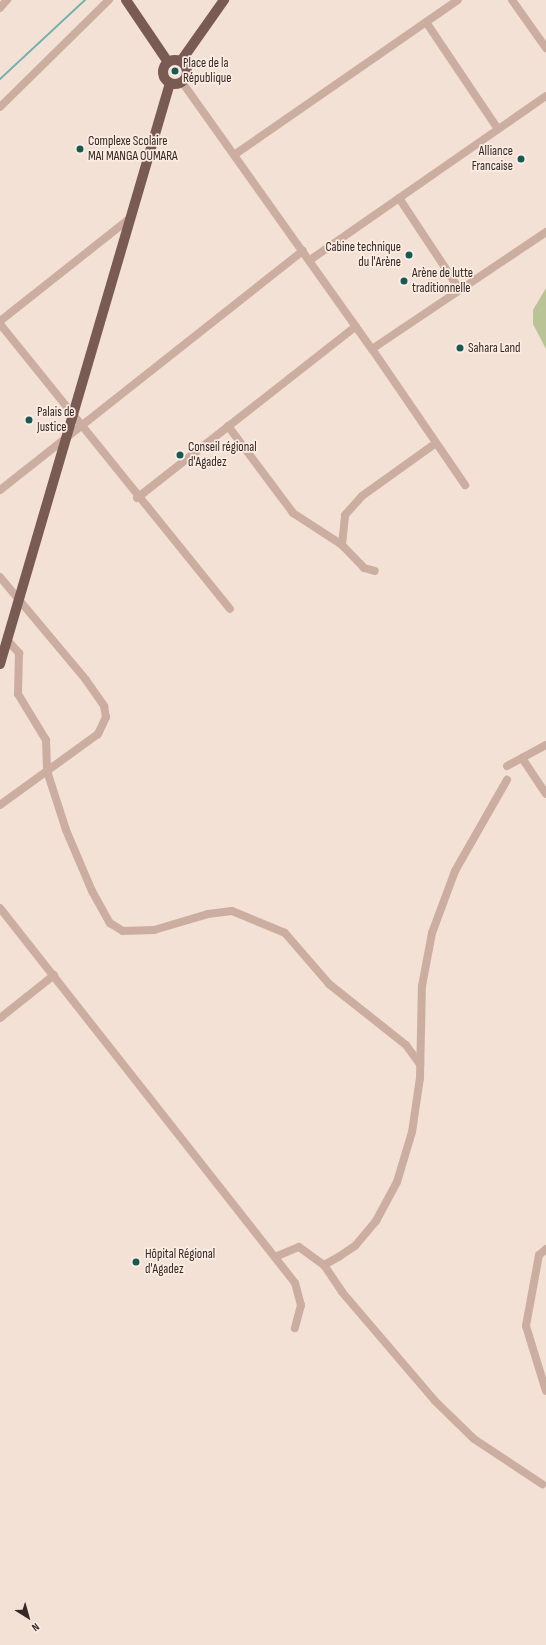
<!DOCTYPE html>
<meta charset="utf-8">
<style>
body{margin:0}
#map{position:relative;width:546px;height:1645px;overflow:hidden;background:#f3e1d6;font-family:"Sofia Sans Condensed",sans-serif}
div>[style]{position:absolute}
.green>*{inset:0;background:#bac395}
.stream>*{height:2px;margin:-1px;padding:0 1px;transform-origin:1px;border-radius:1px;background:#72b2ac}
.minor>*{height:8px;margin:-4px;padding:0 4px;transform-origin:4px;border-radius:4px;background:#ccaea1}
.major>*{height:10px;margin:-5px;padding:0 5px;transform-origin:5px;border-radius:5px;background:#795b54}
.major>.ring{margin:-5px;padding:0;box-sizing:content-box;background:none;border:10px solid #795b54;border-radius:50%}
.dots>*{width:11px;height:11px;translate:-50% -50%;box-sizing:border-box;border:2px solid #fbece2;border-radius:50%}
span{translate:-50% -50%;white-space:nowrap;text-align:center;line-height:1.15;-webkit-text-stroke:3.5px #fbece2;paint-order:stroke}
.poi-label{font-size:13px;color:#352724}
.left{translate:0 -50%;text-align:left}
.right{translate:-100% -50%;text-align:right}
.north{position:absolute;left:8px;top:1597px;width:40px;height:40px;-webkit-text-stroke:3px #fbece2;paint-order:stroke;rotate:143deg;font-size:11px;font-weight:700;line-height:16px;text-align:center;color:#352724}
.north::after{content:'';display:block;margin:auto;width:14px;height:18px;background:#352724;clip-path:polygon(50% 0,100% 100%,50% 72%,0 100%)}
</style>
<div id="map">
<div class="green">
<div style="clip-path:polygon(546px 288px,546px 349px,533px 324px,533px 310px)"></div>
</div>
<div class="stream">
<div style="left:0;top:79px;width:116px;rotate:-42.9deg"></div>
</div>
<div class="minor">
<div style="left:512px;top:0;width:59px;rotate:54.7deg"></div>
<div style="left:0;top:8px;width:11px;rotate:-49deg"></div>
<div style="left:426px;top:22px;width:129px;rotate:56.1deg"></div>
<div style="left:182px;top:82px;width:328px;rotate:54.6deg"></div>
<div style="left:372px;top:349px;width:165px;rotate:55.6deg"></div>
<div style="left:0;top:107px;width:153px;rotate:-44.5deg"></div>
<div style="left:234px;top:155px;width:272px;rotate:-34.7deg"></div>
<div style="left:399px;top:198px;width:110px;rotate:56.5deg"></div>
<div style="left:310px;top:260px;width:287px;rotate:-34.8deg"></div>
<div style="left:0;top:321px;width:163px;rotate:-38.3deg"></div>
<div style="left:0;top:324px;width:366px;rotate:51.1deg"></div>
<div style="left:372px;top:349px;width:210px;rotate:-33.9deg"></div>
<div style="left:228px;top:426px;width:109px;rotate:53.2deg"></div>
<div style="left:293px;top:513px;width:59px;rotate:33.1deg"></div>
<div style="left:342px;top:545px;width:32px;rotate:46deg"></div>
<div style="left:364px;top:568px;width:11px;rotate:15deg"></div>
<div style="left:0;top:490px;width:386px;rotate:-38.3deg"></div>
<div style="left:137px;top:498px;width:278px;rotate:-38.1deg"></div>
<div style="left:342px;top:545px;width:30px;rotate:-84deg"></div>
<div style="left:345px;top:515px;width:25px;rotate:-48deg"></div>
<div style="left:362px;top:496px;width:91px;rotate:-35.6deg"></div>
<div style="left:0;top:577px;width:134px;rotate:50.1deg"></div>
<div style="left:86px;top:680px;width:32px;rotate:55deg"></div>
<div style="left:104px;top:706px;width:11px;rotate:80deg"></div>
<div style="left:106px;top:717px;width:19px;rotate:115deg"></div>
<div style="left:98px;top:734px;width:121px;rotate:144.1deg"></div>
<div style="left:7px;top:640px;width:18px;rotate:47deg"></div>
<div style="left:19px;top:653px;width:41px;rotate:91.4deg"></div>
<div style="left:18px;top:694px;width:54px;rotate:58.7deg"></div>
<div style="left:46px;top:740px;width:31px;rotate:88deg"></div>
<div style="left:47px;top:771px;width:62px;rotate:72.1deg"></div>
<div style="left:66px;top:830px;width:66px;rotate:66.9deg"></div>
<div style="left:92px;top:891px;width:37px;rotate:61deg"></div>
<div style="left:110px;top:923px;width:15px;rotate:32deg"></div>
<div style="left:123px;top:931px;width:31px;rotate:-2deg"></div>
<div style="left:154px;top:930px;width:56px;rotate:-16.5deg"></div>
<div style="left:208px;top:914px;width:24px;rotate:-7deg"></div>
<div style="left:232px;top:911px;width:57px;rotate:22.5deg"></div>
<div style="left:285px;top:933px;width:67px;rotate:49.2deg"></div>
<div style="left:329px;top:984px;width:98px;rotate:38.4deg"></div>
<div style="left:406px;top:1045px;width:24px;rotate:54deg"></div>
<div style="left:522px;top:758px;width:43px;rotate:56.3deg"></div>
<div style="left:507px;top:766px;width:44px;rotate:-28.3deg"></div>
<div style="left:0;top:908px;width:477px;rotate:51.8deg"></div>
<div style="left:295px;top:1283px;width:23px;rotate:75deg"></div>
<div style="left:301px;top:1305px;width:24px;rotate:105deg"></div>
<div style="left:0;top:1018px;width:69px;rotate:-38.5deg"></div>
<div style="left:546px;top:1249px;width:9px;rotate:139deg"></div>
<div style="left:539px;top:1255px;width:72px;rotate:100.4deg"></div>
<div style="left:526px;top:1326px;width:68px;rotate:72.9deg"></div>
<div style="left:275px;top:1257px;width:26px;rotate:-23deg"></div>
<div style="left:299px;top:1247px;width:31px;rotate:36deg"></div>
<div style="left:324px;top:1265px;width:18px;rotate:-29deg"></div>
<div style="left:340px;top:1256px;width:18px;rotate:-34deg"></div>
<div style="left:355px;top:1246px;width:33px;rotate:-50deg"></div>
<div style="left:376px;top:1221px;width:44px;rotate:-61.7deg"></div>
<div style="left:397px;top:1182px;width:52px;rotate:-73.3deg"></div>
<div style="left:412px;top:1132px;width:55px;rotate:-81.6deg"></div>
<div style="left:420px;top:1078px;width:92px;rotate:-88.8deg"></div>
<div style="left:422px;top:986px;width:54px;rotate:-79.3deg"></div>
<div style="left:432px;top:933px;width:66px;rotate:-69.6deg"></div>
<div style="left:455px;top:871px;width:105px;rotate:-60.3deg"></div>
<div style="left:324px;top:1265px;width:32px;rotate:56deg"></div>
<div style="left:342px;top:1292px;width:143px;rotate:49.5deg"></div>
<div style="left:435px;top:1401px;width:54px;rotate:44.3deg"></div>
<div style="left:474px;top:1439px;width:82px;rotate:33.5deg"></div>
</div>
<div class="major">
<div style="left:126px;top:0;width:75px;rotate:55.9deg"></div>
<div class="ring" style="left:163px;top:60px;width:14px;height:14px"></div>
<div style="left:181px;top:61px;width:75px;rotate:-54.8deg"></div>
<div style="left:0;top:664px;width:605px;rotate:-73.69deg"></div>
</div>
<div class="dots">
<div style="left:175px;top:71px;background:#175a55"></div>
<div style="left:80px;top:149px;background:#175a55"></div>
<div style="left:521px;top:159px;background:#175a55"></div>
<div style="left:409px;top:255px;background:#175a55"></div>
<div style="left:404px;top:281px;background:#175a55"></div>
<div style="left:460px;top:348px;background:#175a55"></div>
<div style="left:29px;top:420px;background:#175a55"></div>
<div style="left:180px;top:455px;background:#175a55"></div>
<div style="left:136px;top:1262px;background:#175a55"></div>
</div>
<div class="poi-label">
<span class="left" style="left:183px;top:71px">Place de la<br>République</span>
<span class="left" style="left:88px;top:149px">Complexe Scolaire<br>MAI MANGA OUMARA</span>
<span class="right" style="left:513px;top:159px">Alliance<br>Francaise</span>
<span class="right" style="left:401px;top:255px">Cabine technique<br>du l'Arène</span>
<span class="left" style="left:412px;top:281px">Arène de lutte<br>traditionnelle</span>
<span class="left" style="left:468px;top:348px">Sahara Land</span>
<span class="left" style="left:37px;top:420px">Palais de<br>Justice</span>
<span class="left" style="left:188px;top:455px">Conseil régional<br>d'Agadez</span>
<span class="left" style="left:145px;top:1262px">Hôpital Régional<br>d'Agadez</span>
</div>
<div class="north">N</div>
</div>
